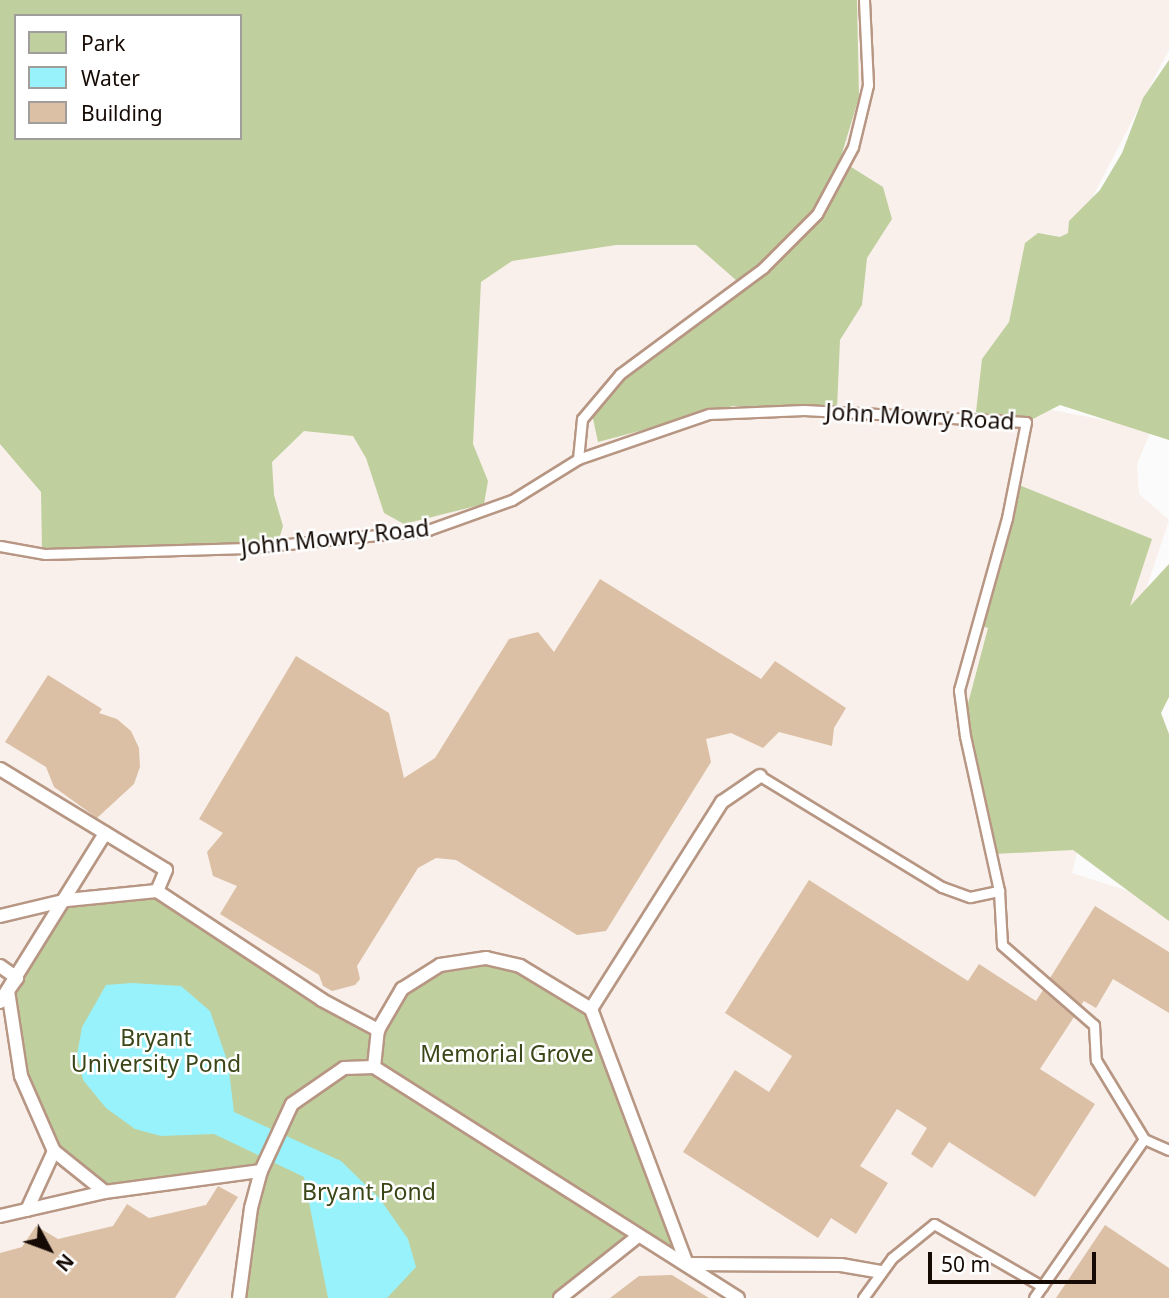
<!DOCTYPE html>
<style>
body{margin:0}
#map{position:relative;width:1169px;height:1298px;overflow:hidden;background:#fbfbfb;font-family:"Noto Sans",sans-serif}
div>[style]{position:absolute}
.built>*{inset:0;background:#f9f0eb}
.green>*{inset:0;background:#c0cf9e}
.water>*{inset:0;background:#98f2fb}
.building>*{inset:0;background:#dbc0a5}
.roads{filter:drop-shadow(2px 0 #b79683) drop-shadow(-2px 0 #b79683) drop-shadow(0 2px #b79683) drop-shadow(0 -2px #b79683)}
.service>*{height:9px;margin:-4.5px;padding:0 4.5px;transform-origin:4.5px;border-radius:4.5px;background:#fff}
.pedestrian>*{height:12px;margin:-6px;padding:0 6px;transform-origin:6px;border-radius:6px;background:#fff}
span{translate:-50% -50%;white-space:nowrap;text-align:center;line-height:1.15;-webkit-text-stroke:5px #fff;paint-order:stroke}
.street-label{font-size:23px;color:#150a04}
.park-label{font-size:23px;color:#3a4617}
.legend{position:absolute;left:14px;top:14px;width:228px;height:126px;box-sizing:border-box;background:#fff;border:2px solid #a19d9b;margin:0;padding:9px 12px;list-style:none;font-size:21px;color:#150a04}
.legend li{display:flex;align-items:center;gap:14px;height:35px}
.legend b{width:35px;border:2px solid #a19d9b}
.north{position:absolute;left:14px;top:1214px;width:70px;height:70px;-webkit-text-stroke:5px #fff;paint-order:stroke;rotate:131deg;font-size:19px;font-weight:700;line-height:28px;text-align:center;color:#150a04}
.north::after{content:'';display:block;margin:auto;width:24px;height:32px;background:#150a04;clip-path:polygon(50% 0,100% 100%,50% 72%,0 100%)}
.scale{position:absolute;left:928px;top:1252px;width:168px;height:32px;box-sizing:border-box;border:4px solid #150a04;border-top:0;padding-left:9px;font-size:21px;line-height:24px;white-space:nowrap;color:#150a04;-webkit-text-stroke:5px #fff;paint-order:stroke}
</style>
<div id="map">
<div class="built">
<div style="clip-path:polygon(evenodd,0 0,1169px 0,1169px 50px,988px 398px,1152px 429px,1137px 464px,1139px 494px,1169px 520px,1126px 650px,1072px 873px,1169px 904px,1169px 1298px,0 1298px,0 0,16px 16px,240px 16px,240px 138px,16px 138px,16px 16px)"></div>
</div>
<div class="green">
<div style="clip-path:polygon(evenodd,0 0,857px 0,859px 97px,840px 160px,883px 187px,892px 219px,867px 258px,862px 305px,840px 340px,837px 409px,733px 406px,598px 442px,592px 414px,638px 365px,717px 312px,737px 281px,696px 245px,616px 245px,512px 261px,481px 282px,473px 444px,488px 481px,484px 504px,404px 524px,384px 513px,366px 458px,353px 436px,304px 431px,272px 462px,274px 495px,283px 526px,277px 546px,197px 544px,42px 552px,41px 492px,0 444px,0 0,16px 16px,240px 16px,240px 138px,16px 138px,16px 16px)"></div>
<div style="clip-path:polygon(1169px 60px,1169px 440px,1060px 405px,1023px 424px,981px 415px,976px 412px,982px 359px,1009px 322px,1025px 243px,1038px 233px,1060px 237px,1068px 233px,1069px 221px,1100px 190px,1122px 153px,1143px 98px)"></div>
<div style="clip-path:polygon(1014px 483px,1152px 539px,1130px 606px,1169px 564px,1169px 697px,1161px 713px,1169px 734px,1169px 921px,1073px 850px,994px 854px,966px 711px,988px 628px,974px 624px)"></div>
<div style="clip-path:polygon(157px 891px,378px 1030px,375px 1063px,402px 988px,440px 965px,486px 958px,520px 966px,591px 1009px,687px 1264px,637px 1237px,560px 1298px,239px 1298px,261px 1171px,105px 1192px,54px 1151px,21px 1076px,8px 991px,67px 900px)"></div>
</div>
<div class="water">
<div style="clip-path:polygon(132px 983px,181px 986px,210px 1011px,228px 1063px,234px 1112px,341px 1161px,380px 1199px,408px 1239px,416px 1267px,387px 1298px,328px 1298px,304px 1177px,214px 1134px,161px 1136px,135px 1129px,106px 1108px,83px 1080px,77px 1055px,82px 1027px,106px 985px)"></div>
</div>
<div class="building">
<div style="clip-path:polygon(600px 579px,761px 679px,775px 661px,846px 708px,834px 728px,832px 746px,779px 732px,763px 748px,731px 733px,706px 739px,711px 762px,606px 931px,577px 935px,456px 860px,436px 858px,418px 868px,357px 966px,360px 979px,355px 985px,332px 991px,323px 986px,319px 975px,220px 914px,237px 886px,213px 876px,207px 852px,223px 833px,199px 819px,296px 656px,389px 713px,404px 778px,435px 758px,509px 639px,538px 632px,554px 652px)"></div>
<div style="clip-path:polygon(48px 675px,102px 709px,99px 713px,117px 719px,131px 731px,139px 748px,140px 767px,134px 784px,97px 818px,54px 787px,46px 767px,5px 742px)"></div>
<div style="clip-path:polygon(809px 880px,968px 981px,979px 964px,1036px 1001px,1043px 990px,1074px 1017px,1040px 1069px,1095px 1104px,1035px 1197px,949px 1142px,932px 1168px,911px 1154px,927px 1128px,897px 1109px,860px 1166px,888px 1183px,856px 1234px,831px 1218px,818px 1238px,683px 1152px,735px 1070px,769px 1092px,792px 1056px,725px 1013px)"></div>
<div style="clip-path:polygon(1095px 906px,1169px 952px,1169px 1013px,1113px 979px,1096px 1008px,1084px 1001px,1081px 1005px,1050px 978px)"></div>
<div style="clip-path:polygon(218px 1186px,238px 1197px,175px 1298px,0 1298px,0 1253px,22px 1247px,36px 1226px,58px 1239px,113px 1226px,127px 1204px,149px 1218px,206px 1205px)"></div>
<div style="clip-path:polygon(1105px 1225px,1169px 1268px,1169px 1298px,1056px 1298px)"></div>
<div style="clip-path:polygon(672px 1275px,709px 1298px,610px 1298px,639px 1276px)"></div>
</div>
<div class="roads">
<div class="service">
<div style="left:578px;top:459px;width:40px;rotate:-84.3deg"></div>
<div style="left:582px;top:419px;width:59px;rotate:-49.8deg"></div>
<div style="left:620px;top:374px;width:178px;rotate:-36.5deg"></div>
<div style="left:763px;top:268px;width:76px;rotate:-45deg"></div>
<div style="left:817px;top:214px;width:76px;rotate:-61.8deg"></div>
<div style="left:853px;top:147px;width:64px;rotate:-76.4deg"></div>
<div style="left:868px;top:85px;width:85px;rotate:-92.7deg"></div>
<div style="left:0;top:546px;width:46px;rotate:10.1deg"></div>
<div style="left:45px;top:554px;width:203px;rotate:-1.7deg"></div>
<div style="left:248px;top:548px;width:181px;rotate:-5.7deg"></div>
<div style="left:428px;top:530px;width:89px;rotate:-19.7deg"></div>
<div style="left:512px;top:500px;width:78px;rotate:-31.8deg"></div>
<div style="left:578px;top:459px;width:139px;rotate:-19deg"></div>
<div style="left:709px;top:414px;width:95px;rotate:-2.4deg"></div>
<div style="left:804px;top:410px;width:222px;rotate:3.1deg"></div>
<div style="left:1026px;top:422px;width:98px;rotate:101.2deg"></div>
<div style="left:1007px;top:518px;width:179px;rotate:105.6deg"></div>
<div style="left:959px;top:690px;width:46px;rotate:82.6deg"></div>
<div style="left:965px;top:736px;width:159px;rotate:77.6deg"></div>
<div style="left:999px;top:891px;width:54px;rotate:86.8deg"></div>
<div style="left:1002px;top:945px;width:122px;rotate:41deg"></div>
<div style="left:1094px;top:1025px;width:35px;rotate:87deg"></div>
<div style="left:1096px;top:1060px;width:92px;rotate:58.7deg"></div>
<div style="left:1144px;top:1139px;width:193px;rotate:124.7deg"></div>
<div style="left:760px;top:776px;width:213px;rotate:31.4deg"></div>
<div style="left:942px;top:887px;width:30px;rotate:20deg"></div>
<div style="left:970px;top:897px;width:30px;rotate:-12deg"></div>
<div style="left:1144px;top:1139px;width:27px;rotate:24deg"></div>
<div style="left:863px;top:1298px;width:49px;rotate:-54.1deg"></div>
<div style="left:892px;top:1258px;width:54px;rotate:-39deg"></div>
<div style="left:934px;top:1224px;width:125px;rotate:29.9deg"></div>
</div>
<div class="pedestrian">
<div style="left:0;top:769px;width:194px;rotate:31.3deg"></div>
<div style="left:166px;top:870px;width:23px;rotate:113deg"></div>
<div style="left:157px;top:891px;width:198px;rotate:33.4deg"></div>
<div style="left:322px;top:1000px;width:64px;rotate:28.2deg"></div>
<div style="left:0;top:916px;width:69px;rotate:-13.4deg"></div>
<div style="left:67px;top:900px;width:90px;rotate:-5.7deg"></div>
<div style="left:0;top:966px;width:21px;rotate:35deg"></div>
<div style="left:17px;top:978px;width:16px;rotate:125deg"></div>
<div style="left:8px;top:991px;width:86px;rotate:81.3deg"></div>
<div style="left:21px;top:1076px;width:82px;rotate:66.3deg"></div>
<div style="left:54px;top:1151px;width:65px;rotate:38.8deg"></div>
<div style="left:0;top:1002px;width:199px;rotate:-58.1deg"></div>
<div style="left:591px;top:1009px;width:272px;rotate:69.4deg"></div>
<div style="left:687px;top:1264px;width:154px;rotate:0.4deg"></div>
<div style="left:841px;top:1265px;width:40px;rotate:10deg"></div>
<div style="left:374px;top:1067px;width:431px;rotate:32.4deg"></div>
<div style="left:27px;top:1210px;width:65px;rotate:-65.4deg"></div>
<div style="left:0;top:1216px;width:108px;rotate:-12.9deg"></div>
<div style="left:105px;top:1192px;width:157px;rotate:-7.7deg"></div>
<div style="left:239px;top:1298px;width:91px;rotate:-82.4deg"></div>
<div style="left:251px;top:1208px;width:38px;rotate:-75deg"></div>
<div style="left:261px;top:1171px;width:74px;rotate:-65.2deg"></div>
<div style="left:292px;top:1104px;width:63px;rotate:-34.7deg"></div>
<div style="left:344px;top:1068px;width:30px;rotate:-2deg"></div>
<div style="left:374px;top:1067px;width:37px;rotate:-84deg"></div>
<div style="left:378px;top:1030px;width:48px;rotate:-59.7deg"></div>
<div style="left:402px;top:989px;width:45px;rotate:-32.3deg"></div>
<div style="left:440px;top:965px;width:47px;rotate:-8.7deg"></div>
<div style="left:486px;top:958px;width:35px;rotate:13deg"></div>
<div style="left:520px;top:966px;width:83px;rotate:31.2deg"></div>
<div style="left:591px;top:1009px;width:245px;rotate:-57.7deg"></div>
<div style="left:722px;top:802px;width:46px;rotate:-34.4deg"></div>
<div style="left:560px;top:1298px;width:98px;rotate:-38.4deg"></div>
</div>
</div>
<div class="street-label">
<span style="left:920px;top:416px;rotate:3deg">John Mowry Road</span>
<span style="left:335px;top:537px;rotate:-6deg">John Mowry Road</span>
</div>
<div class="park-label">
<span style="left:156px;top:1050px">Bryant<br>University Pond</span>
<span style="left:507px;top:1053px">Memorial Grove</span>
<span style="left:369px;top:1191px">Bryant Pond</span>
</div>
<ul class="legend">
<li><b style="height:19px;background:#c0cf9e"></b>Park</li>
<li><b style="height:19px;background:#98f2fb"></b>Water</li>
<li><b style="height:19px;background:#dbc0a5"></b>Building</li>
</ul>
<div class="north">N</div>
<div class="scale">50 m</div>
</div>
